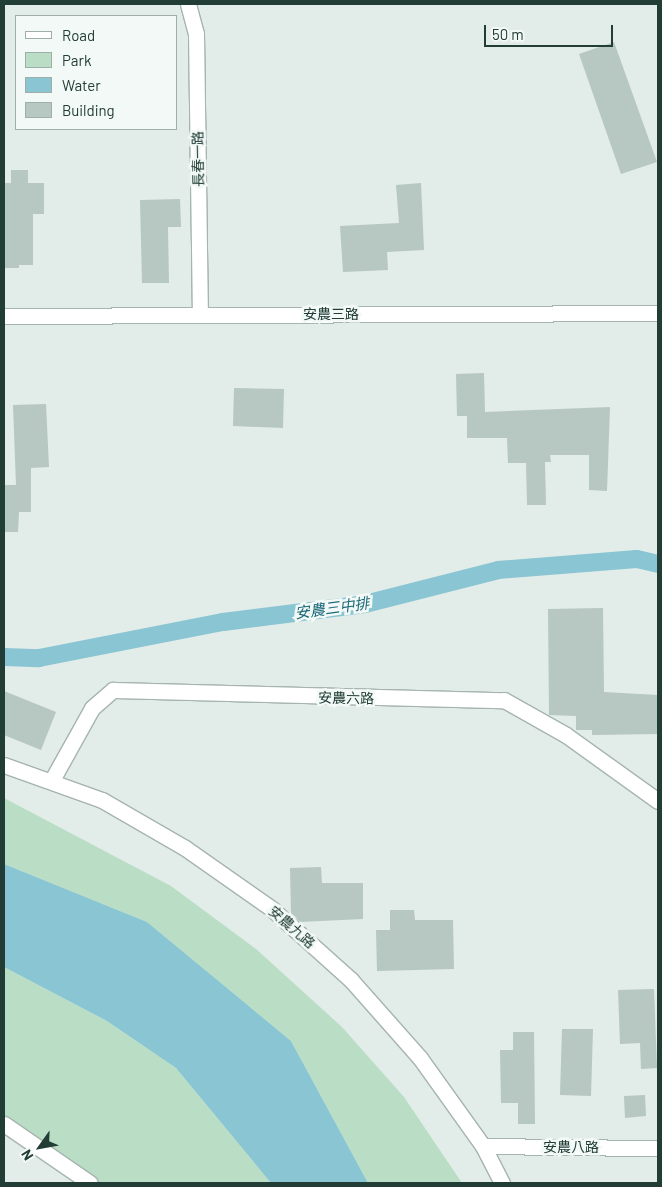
<!DOCTYPE html>
<meta charset="utf-8">
<style>
body{margin:0}
#map{position:relative;width:662px;height:1187px;overflow:hidden;background:#e2ece8;font-family:Barlow,"Noto Sans TC",sans-serif}
div>[style]{position:absolute}
.green>*{inset:0;background:#badec5}
.water>*{inset:0;background:#89c5d2}
.canal>*{height:18px;margin:-9px;padding:0 9px;transform-origin:9px;border-radius:9px;background:#89c5d2}
.building>*{inset:0;background:#b7c7c1}
.roads{filter:drop-shadow(1px 0 #a5b4af) drop-shadow(-1px 0 #a5b4af) drop-shadow(0 1px #a5b4af) drop-shadow(0 -1px #a5b4af)}
.street>*{height:15px;margin:-7.5px;padding:0 7.5px;transform-origin:7.5px;border-radius:7.5px;background:#fff}
span{translate:-50% -50%;white-space:nowrap;text-align:center;line-height:1.15;-webkit-text-stroke:5px #f2f9f6;paint-order:stroke}
.street-label{font-size:14px;color:#223d36}
.water-label{font-size:15px;color:#1b687a;font-style:italic}
.frame{position:absolute;inset:0;border:5px solid #223d36;pointer-events:none}
.legend{position:absolute;left:15px;top:15px;width:162px;height:115px;box-sizing:border-box;background:#f2f9f6;border:1px solid #9faea9;margin:0;padding:6px 9px;list-style:none;font-size:15px;color:#223d36}
.legend li{display:flex;align-items:center;gap:10px;height:25px}
.legend b{width:25px;border:1px solid #9faea9}
.north{position:absolute;left:15px;top:1122px;width:50px;height:50px;-webkit-text-stroke:4px #f2f9f6;paint-order:stroke;rotate:238deg;font-size:14px;font-weight:700;line-height:20px;text-align:center;color:#223d36}
.north::after{content:'';display:block;margin:auto;width:18px;height:22px;background:#223d36;clip-path:polygon(50% 0,100% 100%,50% 72%,0 100%)}
.scale{position:absolute;left:484px;top:25px;width:129px;height:22px;box-sizing:border-box;border:2px solid #223d36;border-top:0;padding-left:6px;font-size:15px;line-height:18px;white-space:nowrap;color:#223d36;-webkit-text-stroke:4px #f2f9f6;paint-order:stroke}
</style>
<div id="map">
<div class="green">
<div style="clip-path:polygon(4px 798px,171px 886px,256px 949px,342px 1027px,404px 1097px,462px 1183px,368px 1183px,291px 1041px,147px 922px,4px 864px)"></div>
<div style="clip-path:polygon(4px 967px,107px 1021px,176px 1068px,271px 1183px,90px 1183px,4px 1124px)"></div>
</div>
<div class="water">
<div style="clip-path:polygon(4px 864px,147px 922px,291px 1041px,368px 1183px,271px 1183px,176px 1068px,107px 1021px,4px 967px)"></div>
</div>
<div class="canal">
<div style="left:4px;top:657px;width:35px;rotate:2deg"></div>
<div style="left:39px;top:658px;width:187px;rotate:-11.1deg"></div>
<div style="left:223px;top:622px;width:143px;rotate:-7.2deg"></div>
<div style="left:365px;top:604px;width:137px;rotate:-14.3deg"></div>
<div style="left:498px;top:570px;width:139px;rotate:-4.5deg"></div>
<div style="left:637px;top:559px;width:22px;rotate:13deg"></div>
</div>
<div class="building">
<div style="clip-path:polygon(614px 42px,657px 162px,621px 174px,579px 54px)"></div>
<div style="clip-path:polygon(11px 170px,28px 170px,28px 183px,44px 183px,44px 214px,33px 214px,33px 265px,19px 265px,19px 268px,4px 268px,4px 183px,11px 183px)"></div>
<div style="clip-path:polygon(421px 183px,424px 250px,387px 252px,388px 270px,343px 272px,340px 226px,399px 223px,396px 185px)"></div>
<div style="clip-path:polygon(180px 199px,181px 227px,168px 227px,169px 283px,142px 283px,140px 200px)"></div>
<div style="clip-path:polygon(484px 373px,485px 412px,610px 407px,607px 491px,589px 490px,589px 455px,550px 455px,551px 462px,545px 462px,546px 505px,527px 505px,526px 463px,508px 463px,507px 438px,467px 438px,467px 416px,457px 416px,456px 374px)"></div>
<div style="clip-path:polygon(234px 388px,284px 389px,283px 428px,233px 426px)"></div>
<div style="clip-path:polygon(46px 404px,49px 467px,31px 468px,31px 512px,19px 512px,18px 532px,4px 532px,4px 485px,16px 485px,13px 405px)"></div>
<div style="clip-path:polygon(603px 608px,604px 692px,658px 695px,658px 734px,592px 735px,592px 730px,576px 730px,576px 716px,549px 715px,548px 609px)"></div>
<div style="clip-path:polygon(4px 691px,56px 712px,41px 750px,4px 735px)"></div>
<div style="clip-path:polygon(321px 867px,322px 883px,363px 883px,363px 919px,300px 922px,291px 914px,290px 868px)"></div>
<div style="clip-path:polygon(390px 910px,414px 910px,415px 920px,453px 920px,454px 969px,377px 971px,376px 930px,390px 930px)"></div>
<div style="clip-path:polygon(654px 989px,657px 1068px,641px 1069px,640px 1043px,620px 1044px,618px 990px)"></div>
<div style="clip-path:polygon(562px 1029px,593px 1029px,591px 1096px,560px 1095px)"></div>
<div style="clip-path:polygon(513px 1032px,534px 1032px,535px 1124px,518px 1124px,518px 1103px,501px 1103px,500px 1050px,513px 1050px)"></div>
<div style="clip-path:polygon(645px 1095px,646px 1116px,625px 1118px,624px 1096px)"></div>
</div>
<div class="roads">
<div class="street">
<div style="left:188px;top:4px;width:30px;rotate:75deg"></div>
<div style="left:196px;top:33px;width:282px;rotate:89.2deg"></div>
<div style="left:4px;top:316px;width:654px;rotate:-0.26deg"></div>
<div style="left:4px;top:765px;width:104px;rotate:19.7deg"></div>
<div style="left:102px;top:800px;width:96px;rotate:30deg"></div>
<div style="left:185px;top:848px;width:106px;rotate:35deg"></div>
<div style="left:272px;top:909px;width:106px;rotate:41.9deg"></div>
<div style="left:351px;top:980px;width:104px;rotate:48.5deg"></div>
<div style="left:420px;top:1058px;width:108px;rotate:54.4deg"></div>
<div style="left:483px;top:1146px;width:42px;rotate:62.8deg"></div>
<div style="left:52px;top:780px;width:82px;rotate:-60.9deg"></div>
<div style="left:92px;top:708px;width:28px;rotate:-41deg"></div>
<div style="left:113px;top:690px;width:391px;rotate:1.5deg"></div>
<div style="left:504px;top:700px;width:71px;rotate:29.4deg"></div>
<div style="left:566px;top:735px;width:113px;rotate:35.7deg"></div>
<div style="left:4px;top:1124px;width:104px;rotate:34.5deg"></div>
<div style="left:483px;top:1146px;width:175px;rotate:0.7deg"></div>
</div>
</div>
<div class="street-label">
<span style="left:198px;top:159px;rotate:-91deg">長春一路</span>
<span style="left:331px;top:314px">安農三路</span>
<span style="left:346px;top:698px;rotate:1deg">安農六路</span>
<span style="left:292px;top:927px;rotate:41deg">安農九路</span>
<span style="left:571px;top:1147px">安農八路</span>
</div>
<div class="water-label">
<span style="left:332px;top:608px;rotate:-8deg">安農三中排</span>
</div>
<div class="frame"></div>
<ul class="legend">
<li><b style="height:6px;background:#fff"></b>Road</li>
<li><b style="height:14px;background:#badec5"></b>Park</li>
<li><b style="height:14px;background:#89c5d2"></b>Water</li>
<li><b style="height:14px;background:#b7c7c1"></b>Building</li>
</ul>
<div class="north">N</div>
<div class="scale">50 m</div>
</div>
